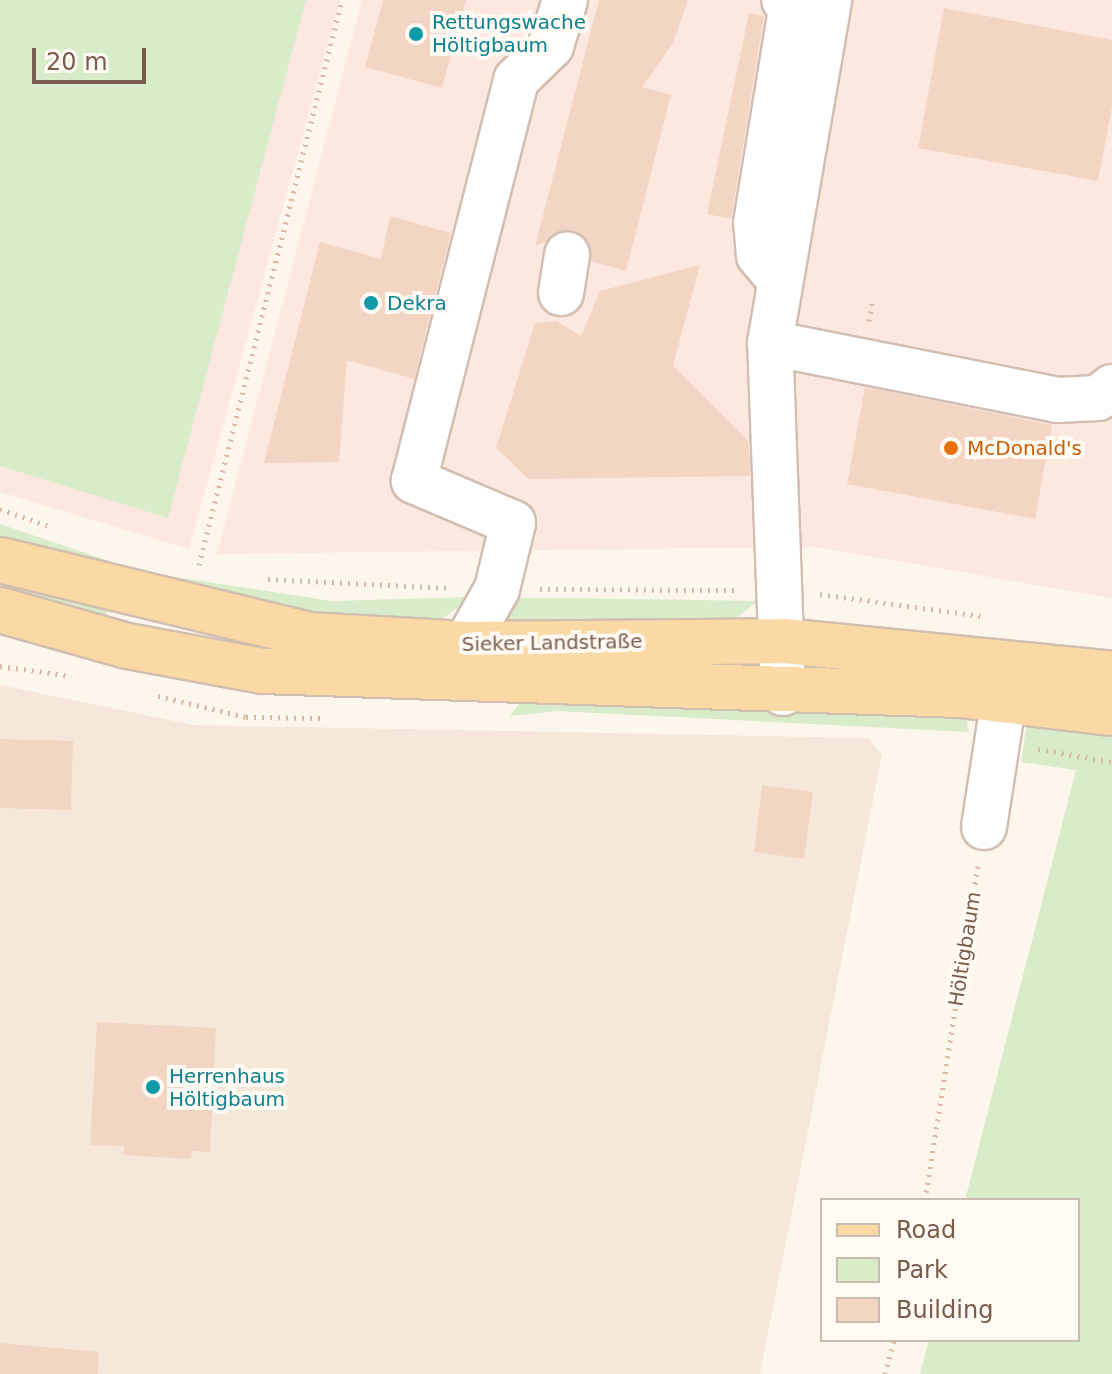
<!DOCTYPE html>
<meta charset="utf-8">
<style>
body{margin:0}
#map{position:relative;width:1112px;height:1374px;overflow:hidden;background:#fdf6ec;font-family:"DejaVu Sans",sans-serif}
div>[style]{position:absolute}
.residential>*{inset:0;background:#f5e8da}
.commercial>*{inset:0;background:#fde8e0}
.green>*{inset:0;background:#d8ecc9}
.building>*{inset:0;background:#f3d5c3}
.path>*{height:5px;margin-top:-2.5px;transform-origin:0;background:repeating-linear-gradient(90deg,#d9b8a5 0 2px,transparent 0 8px)}
.roads{filter:drop-shadow(2px 0 #d1beb0) drop-shadow(-2px 0 #d1beb0) drop-shadow(0 2px #d1beb0) drop-shadow(0 -2px #d1beb0)}
.minor>*{height:44px;margin:-22px;padding:0 22px;transform-origin:22px;border-radius:22px;background:#fff}
.major>*{height:44px;margin:-22px;padding:0 22px;transform-origin:22px;border-radius:22px;background:#fbd9a5}
.dots>*{width:22px;height:22px;translate:-50% -50%;box-sizing:border-box;border:4px solid #fffaf3;border-radius:50%}
span{translate:-50% -50%;white-space:nowrap;text-align:center;line-height:1.15;-webkit-text-stroke:8px #fffaf3;paint-order:stroke}
.culture-label{font-size:20px;color:#0d838f}
.left{translate:0 -50%;text-align:left}
.food-label{font-size:20px;color:#c56008}
.street-label{font-size:20px;color:#7a5c4d}
.legend{position:absolute;left:820px;top:1198px;width:260px;height:144px;box-sizing:border-box;background:#fffaf3;border:2px solid #cabbb1;margin:0;padding:10px 14px;list-style:none;font-size:24px;color:#7a5c4d}
.legend li{display:flex;align-items:center;gap:16px;height:40px}
.legend b{width:40px;border:2px solid #cabbb1}
.scale{position:absolute;left:32px;top:48px;width:114px;height:36px;box-sizing:border-box;border:4px solid #7a5c4d;border-top:0;padding-left:10px;font-size:24px;line-height:28px;white-space:nowrap;color:#7a5c4d;-webkit-text-stroke:6px #fffaf3;paint-order:stroke}
</style>
<div id="map">
<div class="residential">
<div style="clip-path:polygon(0 685px,194px 725px,868px 738px,882px 755px,760px 1374px,0 1374px)"></div>
</div>
<div class="commercial">
<div style="clip-path:polygon(0 0,340px 0,189px 549px,0 492px)"></div>
<div style="clip-path:polygon(362px 0,1112px 0,1112px 598px,816px 547px,217px 554px)"></div>
</div>
<div class="green">
<div style="clip-path:polygon(0 0,306px 0,168px 518px,0 466px)"></div>
<div style="clip-path:polygon(0 524px,121px 565px,118px 572px,0 539px)"></div>
<div style="clip-path:polygon(163px 575px,331px 601px,473px 597px,439px 621px,325px 618px,161px 585px)"></div>
<div style="clip-path:polygon(0 579px,109px 608px,105px 621px,0 593px)"></div>
<div style="clip-path:polygon(510px 598px,572px 598px,758px 601px,736px 618px,494px 626px)"></div>
<div style="clip-path:polygon(520px 703px,965px 713px,969px 732px,557px 711px,510px 716px)"></div>
<div style="clip-path:polygon(1027px 722px,1112px 736px,1112px 1374px,920px 1374px,929px 1340px,1078px 1340px,1078px 1200px,965px 1200px,1076px 770px,1021px 762px)"></div>
</div>
<div class="building">
<div style="clip-path:polygon(383px 0,466px 0,442px 88px,365px 67px)"></div>
<div style="clip-path:polygon(599px 0,688px 0,673px 43px,642px 87px,671px 95px,626px 271px,591px 261px,590px 244px,572px 230px,535px 246px)"></div>
<div style="clip-path:polygon(944px 8px,1112px 40px,1112px 107px,1098px 181px,918px 148px)"></div>
<div style="clip-path:polygon(749px 13px,764px 16px,731px 219px,707px 214px)"></div>
<div style="clip-path:polygon(390px 216px,451px 233px,414px 379px,347px 360px,339px 462px,264px 463px,320px 242px,381px 259px)"></div>
<div style="clip-path:polygon(700px 265px,673px 366px,749px 442px,750px 476px,529px 479px,496px 448px,535px 323px,556px 321px,581px 336px,600px 291px)"></div>
<div style="clip-path:polygon(865px 387px,1052px 425px,1035px 519px,847px 484px)"></div>
<div style="clip-path:polygon(0 739px,73px 741px,71px 810px,0 808px)"></div>
<div style="clip-path:polygon(762px 785px,813px 792px,804px 859px,754px 852px)"></div>
<div style="clip-path:polygon(97px 1022px,216px 1028px,210px 1152px,192px 1151px,191px 1159px,123px 1155px,124px 1146px,90px 1145px)"></div>
<div style="clip-path:polygon(0 1343px,99px 1352px,98px 1374px,0 1374px)"></div>
</div>
<div class="path">
<div style="left:869px;top:321px;width:24px;rotate:-81deg"></div>
<div style="left:0;top:509px;width:52px;rotate:19.1deg"></div>
<div style="left:199px;top:565px;width:583px;rotate:-75.8deg"></div>
<div style="left:268px;top:579px;width:182px;rotate:2.8deg"></div>
<div style="left:540px;top:589px;width:198px;rotate:0.3deg"></div>
<div style="left:820px;top:594px;width:162px;rotate:7.8deg"></div>
<div style="left:0;top:666px;width:72px;rotate:8deg"></div>
<div style="left:158px;top:696px;width:90px;rotate:13.4deg"></div>
<div style="left:246px;top:717px;width:79px;rotate:0.7deg"></div>
<div style="left:1038px;top:749px;width:75px;rotate:10deg"></div>
<div style="left:925px;top:1200px;width:339px;rotate:-81deg"></div>
<div style="left:885px;top:1374px;width:35px;rotate:-75deg"></div>
</div>
<div class="roads">
<div class="minor">
<div style="left:778px;top:278px;width:30px;rotate:-130deg"></div>
<div style="left:759px;top:255px;width:32px;rotate:-95deg"></div>
<div style="left:756px;top:223px;width:224px;rotate:-80.7deg"></div>
<div style="left:792px;top:2px;width:8px;rotate:-166deg"></div>
<div style="left:561px;top:293px;width:39px;rotate:-81deg"></div>
<div style="left:770px;top:343px;width:293px;rotate:11.2deg"></div>
<div style="left:1057px;top:400px;width:41px;rotate:-2.8deg"></div>
<div style="left:1098px;top:398px;width:18px;rotate:-38deg"></div>
<div style="left:466px;top:644px;width:63px;rotate:-60.6deg"></div>
<div style="left:497px;top:589px;width:68px;rotate:-76.4deg"></div>
<div style="left:513px;top:523px;width:108px;rotate:-157deg"></div>
<div style="left:414px;top:481px;width:414px;rotate:-75.7deg"></div>
<div style="left:516px;top:80px;width:49px;rotate:-44.2deg"></div>
<div style="left:551px;top:46px;width:48px;rotate:-73.1deg"></div>
<div style="left:783px;top:693px;width:350px;rotate:-92.1deg"></div>
<div style="left:770px;top:343px;width:348px;rotate:-80.2deg"></div>
<div style="left:984px;top:827px;width:131px;rotate:-81.2deg"></div>
</div>
<div class="major">
<div style="left:0;top:560px;width:318px;rotate:13.6deg"></div>
<div style="left:309px;top:635px;width:157px;rotate:3.3deg"></div>
<div style="left:466px;top:644px;width:318px;rotate:-0.5deg"></div>
<div style="left:784px;top:641px;width:330px;rotate:5.7deg"></div>
<div style="left:0;top:610px;width:132px;rotate:15.8deg"></div>
<div style="left:127px;top:646px;width:137px;rotate:10.5deg"></div>
<div style="left:262px;top:671px;width:698px;rotate:1.97deg"></div>
<div style="left:960px;top:695px;width:153px;rotate:6.8deg"></div>
</div>
</div>
<div class="dots">
<div style="left:416px;top:34px;background:#0f9aa8"></div>
<div style="left:371px;top:303px;background:#0f9aa8"></div>
<div style="left:951px;top:448px;background:#e8710a"></div>
<div style="left:153px;top:1087px;background:#0f9aa8"></div>
</div>
<div class="culture-label">
<span class="left" style="left:432px;top:34px">Rettungswache<br>Höltigbaum</span>
<span class="left" style="left:387px;top:303px">Dekra</span>
<span class="left" style="left:169px;top:1088px">Herrenhaus<br>Höltigbaum</span>
</div>
<div class="food-label">
<span class="left" style="left:967px;top:448px">McDonald's</span>
</div>
<div class="street-label">
<span style="left:552px;top:643px;rotate:-1deg">Sieker Landstraße</span>
<span style="left:965px;top:949px;rotate:-81deg">Höltigbaum</span>
</div>
<ul class="legend">
<li><b style="height:10px;background:#fbd9a5"></b>Road</li>
<li><b style="height:22px;background:#d8ecc9"></b>Park</li>
<li><b style="height:22px;background:#f3d5c3"></b>Building</li>
</ul>
<div class="scale">20 m</div>
</div>
